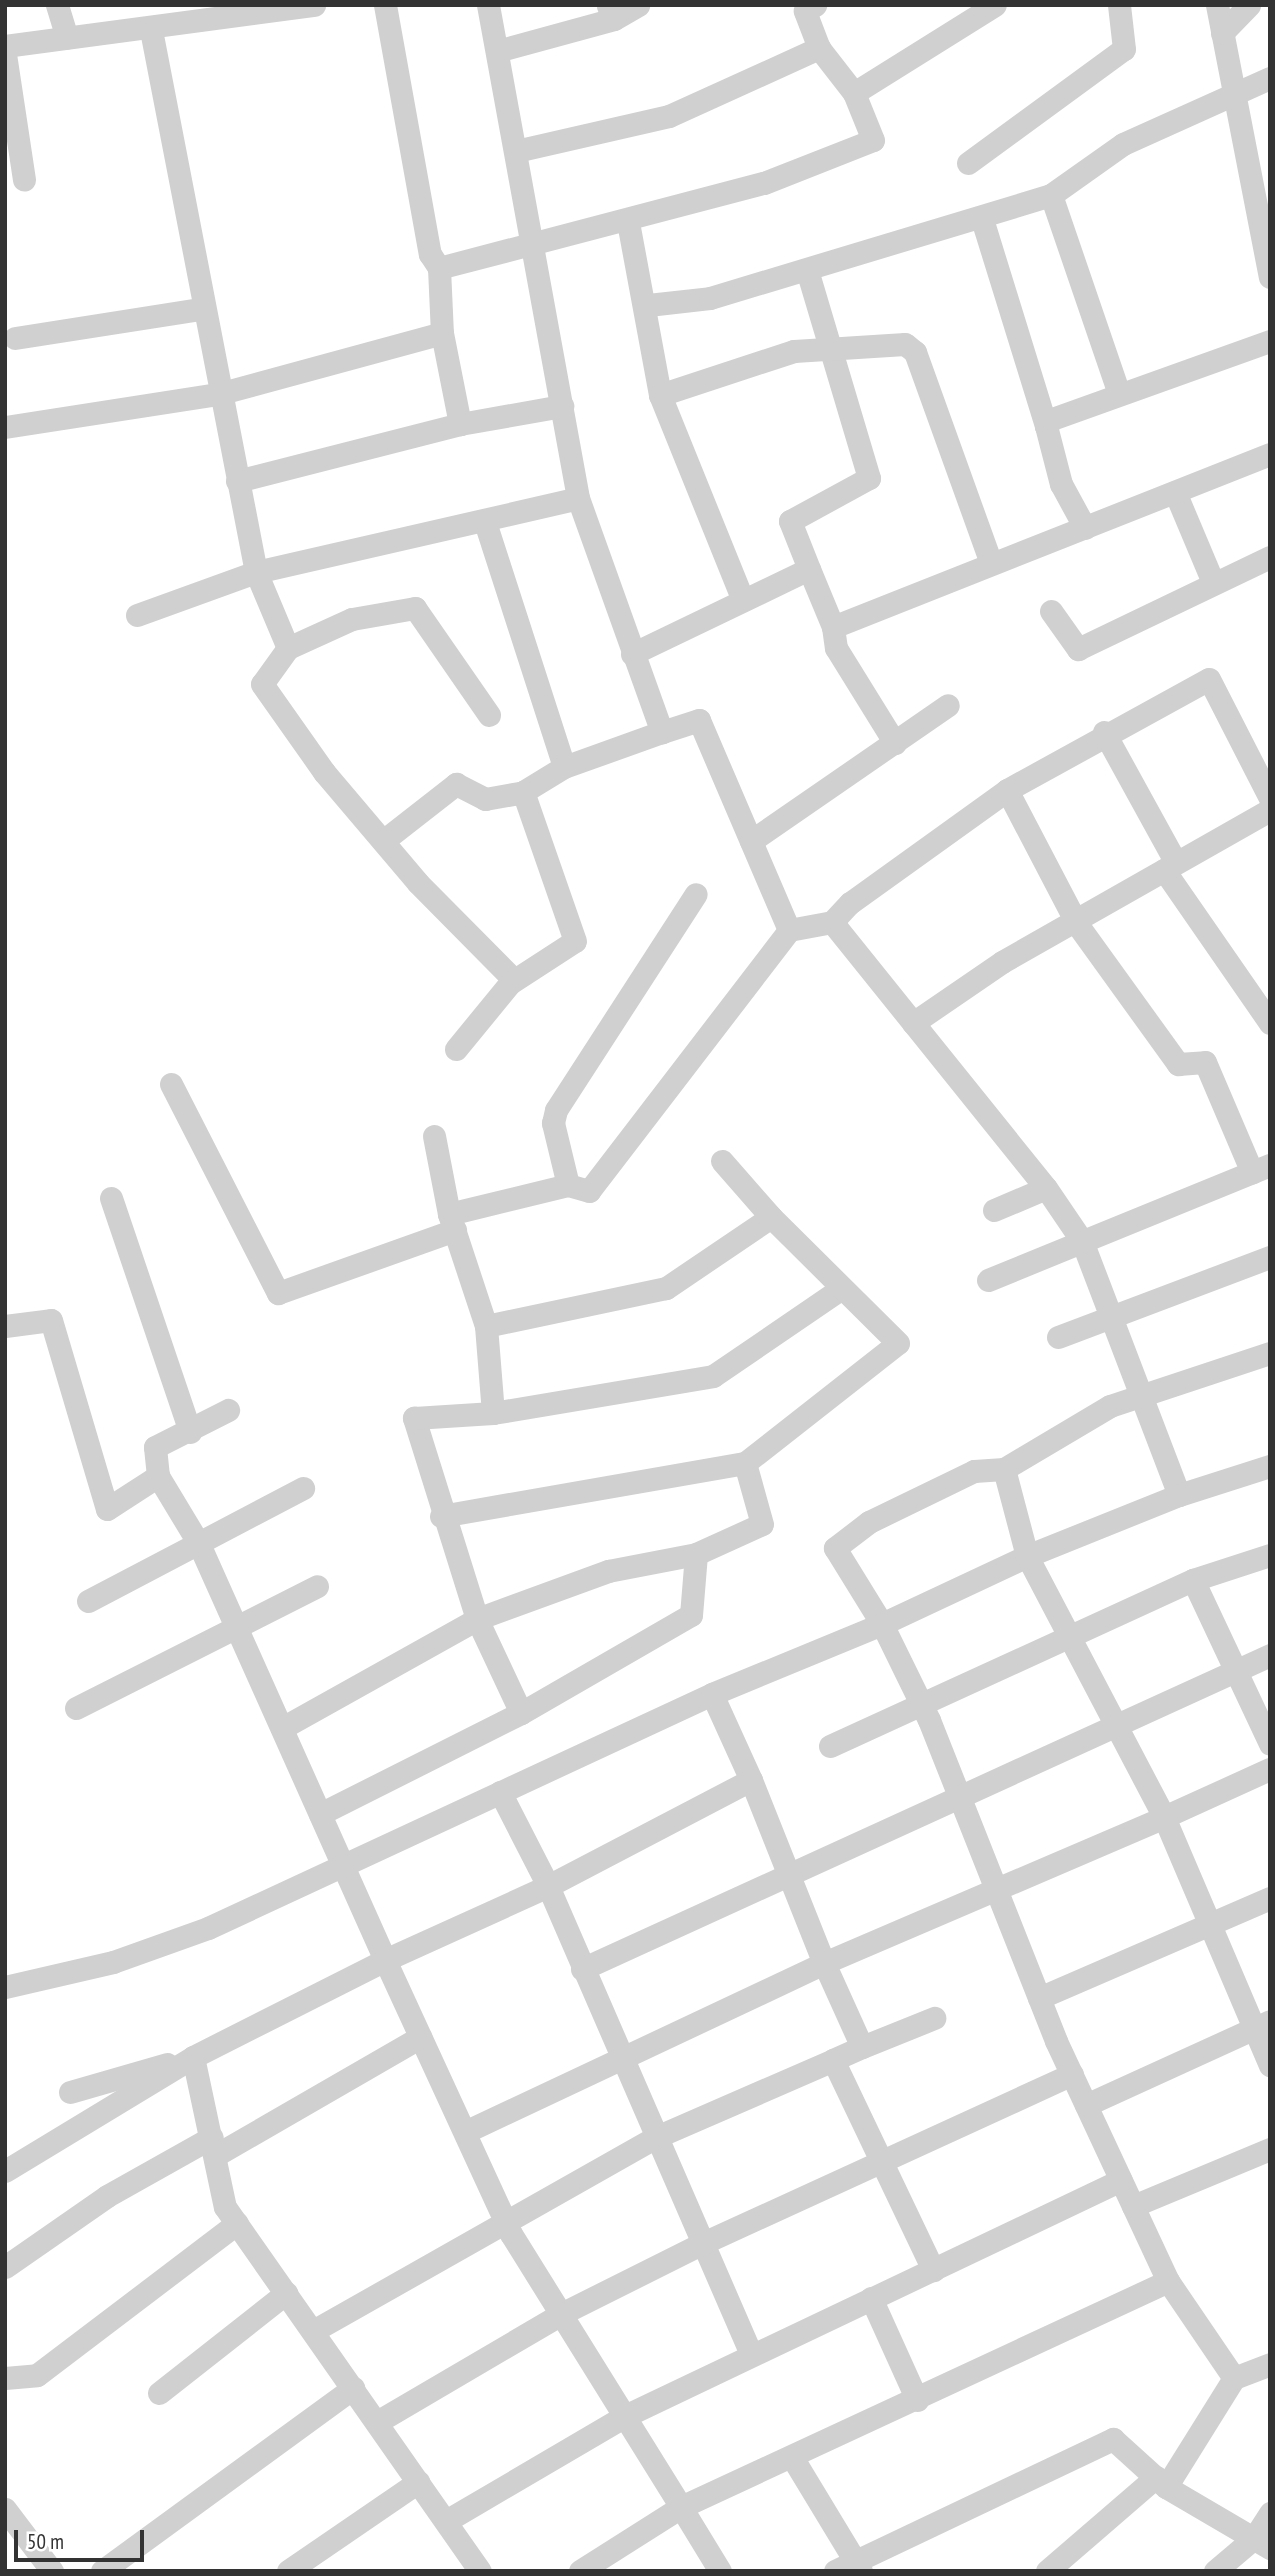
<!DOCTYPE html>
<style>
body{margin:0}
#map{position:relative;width:1275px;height:2576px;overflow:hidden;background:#fff;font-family:"PT Sans Narrow",sans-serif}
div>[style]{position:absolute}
.minor>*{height:23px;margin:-11.5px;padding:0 11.5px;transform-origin:11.5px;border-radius:11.5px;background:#d0d0d0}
span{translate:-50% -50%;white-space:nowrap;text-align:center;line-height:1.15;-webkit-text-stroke:7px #fff;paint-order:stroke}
.frame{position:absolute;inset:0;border:7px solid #333;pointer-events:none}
.scale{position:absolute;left:14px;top:2530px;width:130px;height:32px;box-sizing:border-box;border:4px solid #333;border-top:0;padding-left:9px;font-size:21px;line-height:24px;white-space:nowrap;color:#333;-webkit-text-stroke:5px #fff;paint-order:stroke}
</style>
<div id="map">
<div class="minor">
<div style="left:57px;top:5px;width:34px;rotate:73deg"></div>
<div style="left:385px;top:5px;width:253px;rotate:79.8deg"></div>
<div style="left:430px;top:254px;width:17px;rotate:57deg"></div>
<div style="left:439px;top:268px;width:65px;rotate:87.4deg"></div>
<div style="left:442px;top:333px;width:93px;rotate:78.8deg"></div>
<div style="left:488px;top:5px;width:501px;rotate:79.65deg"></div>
<div style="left:578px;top:498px;width:249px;rotate:70.3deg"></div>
<div style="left:662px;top:732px;width:39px;rotate:-18deg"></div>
<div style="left:699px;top:720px;width:228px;rotate:66.8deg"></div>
<div style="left:789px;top:930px;width:44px;rotate:-10.5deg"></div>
<div style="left:832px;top:922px;width:341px;rotate:51.2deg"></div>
<div style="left:1217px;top:5px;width:277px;rotate:79deg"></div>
<div style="left:608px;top:6px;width:14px;rotate:65deg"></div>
<div style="left:614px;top:19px;width:28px;rotate:-30deg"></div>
<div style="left:151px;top:30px;width:552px;rotate:79.04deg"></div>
<div style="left:256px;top:572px;width:82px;rotate:67.2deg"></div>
<div style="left:288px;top:648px;width:44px;rotate:125.8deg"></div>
<div style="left:262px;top:684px;width:108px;rotate:54.8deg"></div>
<div style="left:324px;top:772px;width:145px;rotate:49.7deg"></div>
<div style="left:418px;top:883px;width:136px;rotate:45.3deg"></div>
<div style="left:1222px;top:33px;width:39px;rotate:-46deg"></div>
<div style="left:5px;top:46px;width:312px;rotate:-7.6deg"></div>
<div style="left:497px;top:51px;width:121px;rotate:-15.3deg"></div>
<div style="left:5px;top:54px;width:127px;rotate:81.4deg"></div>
<div style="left:854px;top:93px;width:166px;rotate:-32deg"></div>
<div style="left:516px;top:151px;width:157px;rotate:-12.9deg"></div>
<div style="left:669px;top:116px;width:165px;rotate:-24.4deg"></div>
<div style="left:968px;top:163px;width:193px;rotate:-36.2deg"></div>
<div style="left:1124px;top:49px;width:44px;rotate:-96.5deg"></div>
<div style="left:1051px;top:195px;width:210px;rotate:71.1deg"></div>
<div style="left:982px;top:219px;width:217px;rotate:72.8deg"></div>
<div style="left:628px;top:222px;width:176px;rotate:79.5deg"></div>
<div style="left:660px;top:395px;width:221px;rotate:68deg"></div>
<div style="left:439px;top:268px;width:336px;rotate:-14.7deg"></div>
<div style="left:764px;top:183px;width:117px;rotate:-21.5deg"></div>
<div style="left:873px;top:140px;width:51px;rotate:-112deg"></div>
<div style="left:854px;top:93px;width:57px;rotate:-127.9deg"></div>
<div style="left:819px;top:48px;width:40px;rotate:-111deg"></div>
<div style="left:805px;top:11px;width:12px;rotate:-31deg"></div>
<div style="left:807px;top:270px;width:217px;rotate:73.4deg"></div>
<div style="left:869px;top:478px;width:90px;rotate:151.4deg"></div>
<div style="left:790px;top:521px;width:52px;rotate:68.4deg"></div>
<div style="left:648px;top:305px;width:62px;rotate:-6.4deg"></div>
<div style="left:710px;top:298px;width:356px;rotate:-16.8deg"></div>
<div style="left:1051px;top:195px;width:88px;rotate:-35.3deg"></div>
<div style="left:1123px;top:144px;width:161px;rotate:-24.2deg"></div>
<div style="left:15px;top:338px;width:188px;rotate:-8.9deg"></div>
<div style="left:660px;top:395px;width:141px;rotate:-18.2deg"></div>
<div style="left:794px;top:351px;width:111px;rotate:-3.6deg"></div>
<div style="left:905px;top:344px;width:13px;rotate:39deg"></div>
<div style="left:915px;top:352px;width:224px;rotate:70.2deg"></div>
<div style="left:5px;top:427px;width:216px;rotate:-8.8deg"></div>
<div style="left:218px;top:394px;width:232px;rotate:-15.2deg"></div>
<div style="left:237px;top:481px;width:230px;rotate:-14.3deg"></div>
<div style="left:460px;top:424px;width:104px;rotate:-10deg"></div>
<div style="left:1175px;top:492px;width:95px;rotate:67.2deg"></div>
<div style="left:485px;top:522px;width:257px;rotate:72.1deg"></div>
<div style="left:1085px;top:528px;width:50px;rotate:-118.6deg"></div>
<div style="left:1061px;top:484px;width:60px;rotate:-104.5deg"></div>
<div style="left:1046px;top:426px;width:9px;rotate:-49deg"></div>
<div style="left:1052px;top:419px;width:232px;rotate:-19.7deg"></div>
<div style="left:1051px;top:611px;width:47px;rotate:54.6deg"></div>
<div style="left:1078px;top:649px;width:213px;rotate:-25.6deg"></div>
<div style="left:137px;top:615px;width:127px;rotate:-19.9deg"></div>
<div style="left:256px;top:572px;width:330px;rotate:-12.9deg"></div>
<div style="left:833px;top:627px;width:21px;rotate:82deg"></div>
<div style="left:836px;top:648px;width:112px;rotate:58.2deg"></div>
<div style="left:288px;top:648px;width:70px;rotate:-24.4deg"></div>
<div style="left:352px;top:619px;width:64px;rotate:-9.9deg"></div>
<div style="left:415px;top:608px;width:130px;rotate:55.3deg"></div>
<div style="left:632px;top:654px;width:196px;rotate:-25.7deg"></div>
<div style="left:809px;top:569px;width:63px;rotate:67.5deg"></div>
<div style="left:833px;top:627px;width:470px;rotate:-21.6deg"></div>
<div style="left:1104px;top:732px;width:149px;rotate:61.2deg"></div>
<div style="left:1007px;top:790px;width:151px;rotate:62.4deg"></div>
<div style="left:1077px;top:924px;width:173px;rotate:54.2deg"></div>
<div style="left:1178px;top:1064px;width:27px;rotate:-4deg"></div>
<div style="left:1205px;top:1062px;width:120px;rotate:66.9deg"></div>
<div style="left:383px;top:841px;width:93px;rotate:-38deg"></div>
<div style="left:456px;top:784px;width:33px;rotate:27deg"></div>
<div style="left:485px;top:799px;width:39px;rotate:-10deg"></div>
<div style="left:523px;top:792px;width:48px;rotate:-31.4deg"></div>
<div style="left:564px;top:767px;width:104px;rotate:-19.7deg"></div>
<div style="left:751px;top:841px;width:239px;rotate:-34.6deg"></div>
<div style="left:1164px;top:870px;width:186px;rotate:55.3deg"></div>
<div style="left:832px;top:922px;width:26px;rotate:-47deg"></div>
<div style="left:850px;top:903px;width:193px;rotate:-35.7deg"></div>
<div style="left:1007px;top:790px;width:230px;rotate:-28.8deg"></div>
<div style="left:1209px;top:679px;width:134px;rotate:62.9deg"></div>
<div style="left:913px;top:1023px;width:108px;rotate:-34.4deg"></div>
<div style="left:1002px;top:962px;width:308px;rotate:-29.6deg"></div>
<div style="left:456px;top:1049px;width:85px;rotate:-50.7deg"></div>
<div style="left:510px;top:983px;width:77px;rotate:-32.9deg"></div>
<div style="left:575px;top:941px;width:158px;rotate:-109.2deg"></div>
<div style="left:171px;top:1084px;width:235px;rotate:62.9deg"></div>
<div style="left:278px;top:1293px;width:188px;rotate:-19.6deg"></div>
<div style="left:434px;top:1136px;width:79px;rotate:79.1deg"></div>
<div style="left:722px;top:1161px;width:74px;rotate:48.8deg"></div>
<div style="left:568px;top:1185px;width:64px;rotate:-103.6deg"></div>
<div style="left:553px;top:1123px;width:13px;rotate:-77deg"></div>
<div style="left:556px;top:1110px;width:257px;rotate:-57.1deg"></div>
<div style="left:111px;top:1198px;width:247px;rotate:71.3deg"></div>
<div style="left:994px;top:1210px;width:56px;rotate:-22.9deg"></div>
<div style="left:1046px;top:1188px;width:64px;rotate:55.8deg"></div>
<div style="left:1082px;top:1241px;width:272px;rotate:69.1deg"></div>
<div style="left:1179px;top:1495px;width:96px;rotate:-17.7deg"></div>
<div style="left:988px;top:1280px;width:305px;rotate:-22.2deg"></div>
<div style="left:5px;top:1326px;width:46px;rotate:-7.4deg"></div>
<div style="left:51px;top:1320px;width:197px;rotate:73.5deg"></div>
<div style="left:107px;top:1509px;width:61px;rotate:-32.9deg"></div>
<div style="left:158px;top:1476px;width:79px;rotate:58.9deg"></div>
<div style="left:199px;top:1544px;width:456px;rotate:65.9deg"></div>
<div style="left:385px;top:1960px;width:215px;rotate:153.2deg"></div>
<div style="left:193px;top:2057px;width:153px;rotate:78deg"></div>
<div style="left:225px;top:2207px;width:444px;rotate:55deg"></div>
<div style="left:1058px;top:1337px;width:227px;rotate:-20.7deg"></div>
<div style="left:1270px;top:1353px;width:169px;rotate:161.7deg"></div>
<div style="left:1110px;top:1406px;width:123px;rotate:149.3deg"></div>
<div style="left:1004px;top:1469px;width:30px;rotate:176deg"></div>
<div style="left:974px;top:1471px;width:117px;rotate:154.1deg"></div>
<div style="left:869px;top:1522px;width:43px;rotate:142.6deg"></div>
<div style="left:835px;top:1548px;width:89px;rotate:58.3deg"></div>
<div style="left:882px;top:1624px;width:160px;rotate:-25.1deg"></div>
<div style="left:1027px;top:1556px;width:295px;rotate:62.3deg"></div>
<div style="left:1164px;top:1817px;width:116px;rotate:-24.4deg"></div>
<div style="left:493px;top:1413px;width:223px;rotate:-9.5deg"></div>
<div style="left:713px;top:1376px;width:156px;rotate:-34.3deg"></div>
<div style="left:1004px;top:1469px;width:90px;rotate:75.2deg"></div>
<div style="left:1027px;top:1556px;width:164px;rotate:-21.9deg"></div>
<div style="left:158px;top:1476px;width:29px;rotate:-96deg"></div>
<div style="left:155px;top:1447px;width:82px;rotate:-26.9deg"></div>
<div style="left:441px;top:1516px;width:309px;rotate:-9.9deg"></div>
<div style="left:1193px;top:1580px;width:81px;rotate:-18deg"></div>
<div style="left:88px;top:1601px;width:243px;rotate:-27.7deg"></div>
<div style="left:76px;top:1708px;width:270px;rotate:-26.8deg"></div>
<div style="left:521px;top:1713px;width:196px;rotate:-30deg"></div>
<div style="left:691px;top:1615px;width:61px;rotate:-85.3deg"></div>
<div style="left:696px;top:1554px;width:72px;rotate:-24.4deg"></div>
<div style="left:762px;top:1524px;width:63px;rotate:-105.6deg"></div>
<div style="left:745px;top:1463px;width:194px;rotate:-38.1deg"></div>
<div style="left:898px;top:1343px;width:179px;rotate:-135.2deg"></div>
<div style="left:771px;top:1217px;width:127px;rotate:145.9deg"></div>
<div style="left:666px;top:1288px;width:184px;rotate:168.1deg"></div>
<div style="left:486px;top:1326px;width:118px;rotate:-108.3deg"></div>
<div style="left:449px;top:1214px;width:122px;rotate:-13.7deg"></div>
<div style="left:568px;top:1185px;width:22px;rotate:16deg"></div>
<div style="left:589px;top:1191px;width:329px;rotate:-52.5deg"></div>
<div style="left:282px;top:1728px;width:223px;rotate:-29.2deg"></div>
<div style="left:477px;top:1619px;width:140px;rotate:-20.1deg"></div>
<div style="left:608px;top:1571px;width:90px;rotate:-10.9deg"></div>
<div style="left:830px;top:1746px;width:399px;rotate:-24.6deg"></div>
<div style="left:1193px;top:1580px;width:181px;rotate:64.8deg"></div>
<div style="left:751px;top:1780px;width:94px;rotate:-114.4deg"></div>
<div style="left:712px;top:1694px;width:184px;rotate:-22.4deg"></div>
<div style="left:882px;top:1624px;width:107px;rotate:63.9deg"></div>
<div style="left:929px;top:1720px;width:345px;rotate:68.4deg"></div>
<div style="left:1056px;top:2041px;width:265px;rotate:65deg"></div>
<div style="left:500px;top:1792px;width:106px;rotate:62.9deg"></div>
<div style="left:548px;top:1886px;width:510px;rotate:66.55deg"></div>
<div style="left:320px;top:1814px;width:225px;rotate:-26.7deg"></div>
<div style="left:521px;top:1713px;width:104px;rotate:-115.1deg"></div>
<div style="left:477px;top:1619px;width:211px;rotate:-107.4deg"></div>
<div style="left:414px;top:1418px;width:79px;rotate:-3.6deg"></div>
<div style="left:493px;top:1413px;width:87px;rotate:-94.6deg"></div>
<div style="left:582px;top:1969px;width:756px;rotate:-24.53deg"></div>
<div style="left:5px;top:1987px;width:111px;rotate:-13deg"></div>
<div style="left:113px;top:1962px;width:101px;rotate:-19.7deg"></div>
<div style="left:208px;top:1928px;width:556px;rotate:-24.9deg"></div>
<div style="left:1039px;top:1998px;width:252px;rotate:-23.4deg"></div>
<div style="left:862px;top:2047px;width:78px;rotate:-21.9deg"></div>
<div style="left:70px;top:2092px;width:101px;rotate:-16.1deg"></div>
<div style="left:1086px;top:2105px;width:202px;rotate:-24.5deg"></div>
<div style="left:465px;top:2132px;width:397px;rotate:-25.2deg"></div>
<div style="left:824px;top:1963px;width:92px;rotate:65.7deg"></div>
<div style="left:862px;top:2047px;width:32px;rotate:156deg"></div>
<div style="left:833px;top:2060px;width:233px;rotate:64.5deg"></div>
<div style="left:216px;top:2155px;width:236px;rotate:-30deg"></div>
<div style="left:5px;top:2171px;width:220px;rotate:-31.2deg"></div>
<div style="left:1133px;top:2206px;width:148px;rotate:-22.6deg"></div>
<div style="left:5px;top:2267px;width:124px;rotate:-34.8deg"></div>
<div style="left:107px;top:2196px;width:120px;rotate:-29.3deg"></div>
<div style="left:871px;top:2298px;width:112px;rotate:65.7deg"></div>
<div style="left:313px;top:2331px;width:392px;rotate:-29.5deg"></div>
<div style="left:654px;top:2138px;width:195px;rotate:-23.5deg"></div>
<div style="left:5px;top:2378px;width:32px;rotate:-5deg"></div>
<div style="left:37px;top:2375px;width:251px;rotate:-37.2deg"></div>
<div style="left:1234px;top:2378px;width:128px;rotate:122deg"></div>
<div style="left:1166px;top:2487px;width:121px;rotate:30.4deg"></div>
<div style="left:159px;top:2393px;width:162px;rotate:-38.2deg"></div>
<div style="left:377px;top:2422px;width:213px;rotate:-30.4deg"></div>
<div style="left:561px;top:2314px;width:157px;rotate:-26.6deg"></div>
<div style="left:701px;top:2244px;width:408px;rotate:-24.6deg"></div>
<div style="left:792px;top:2457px;width:133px;rotate:58.8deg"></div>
<div style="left:5px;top:2509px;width:78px;rotate:52.8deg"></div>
<div style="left:446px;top:2521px;width:208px;rotate:-30.4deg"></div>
<div style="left:625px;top:2416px;width:549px;rotate:-25.45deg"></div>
<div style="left:102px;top:2571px;width:311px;rotate:-36.1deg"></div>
<div style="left:288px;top:2571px;width:158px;rotate:-34.4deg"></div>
<div style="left:580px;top:2571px;width:120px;rotate:-32.4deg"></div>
<div style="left:681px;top:2507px;width:322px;rotate:-121.9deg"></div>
<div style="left:511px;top:2234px;width:302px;rotate:-114.7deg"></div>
<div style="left:385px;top:1960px;width:179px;rotate:-24.4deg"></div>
<div style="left:548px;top:1886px;width:229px;rotate:-27.6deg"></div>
<div style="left:751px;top:1780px;width:197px;rotate:68.3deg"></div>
<div style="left:824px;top:1963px;width:370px;rotate:-23.2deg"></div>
<div style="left:1164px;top:1817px;width:270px;rotate:66.9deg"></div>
<div style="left:720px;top:2571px;width:75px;rotate:-121.4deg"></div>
<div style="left:681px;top:2507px;width:537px;rotate:-24.89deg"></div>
<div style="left:1168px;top:2281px;width:117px;rotate:55.8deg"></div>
<div style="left:1234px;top:2378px;width:39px;rotate:-21deg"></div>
<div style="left:835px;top:2571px;width:308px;rotate:-25.4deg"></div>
<div style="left:1113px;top:2439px;width:72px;rotate:42.2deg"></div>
<div style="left:1047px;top:2571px;width:144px;rotate:-40.8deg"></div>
<div style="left:1215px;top:2571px;width:51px;rotate:-40.2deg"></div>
<div style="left:1254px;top:2538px;width:30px;rotate:-57deg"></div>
</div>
<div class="frame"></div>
<div class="scale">50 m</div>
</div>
